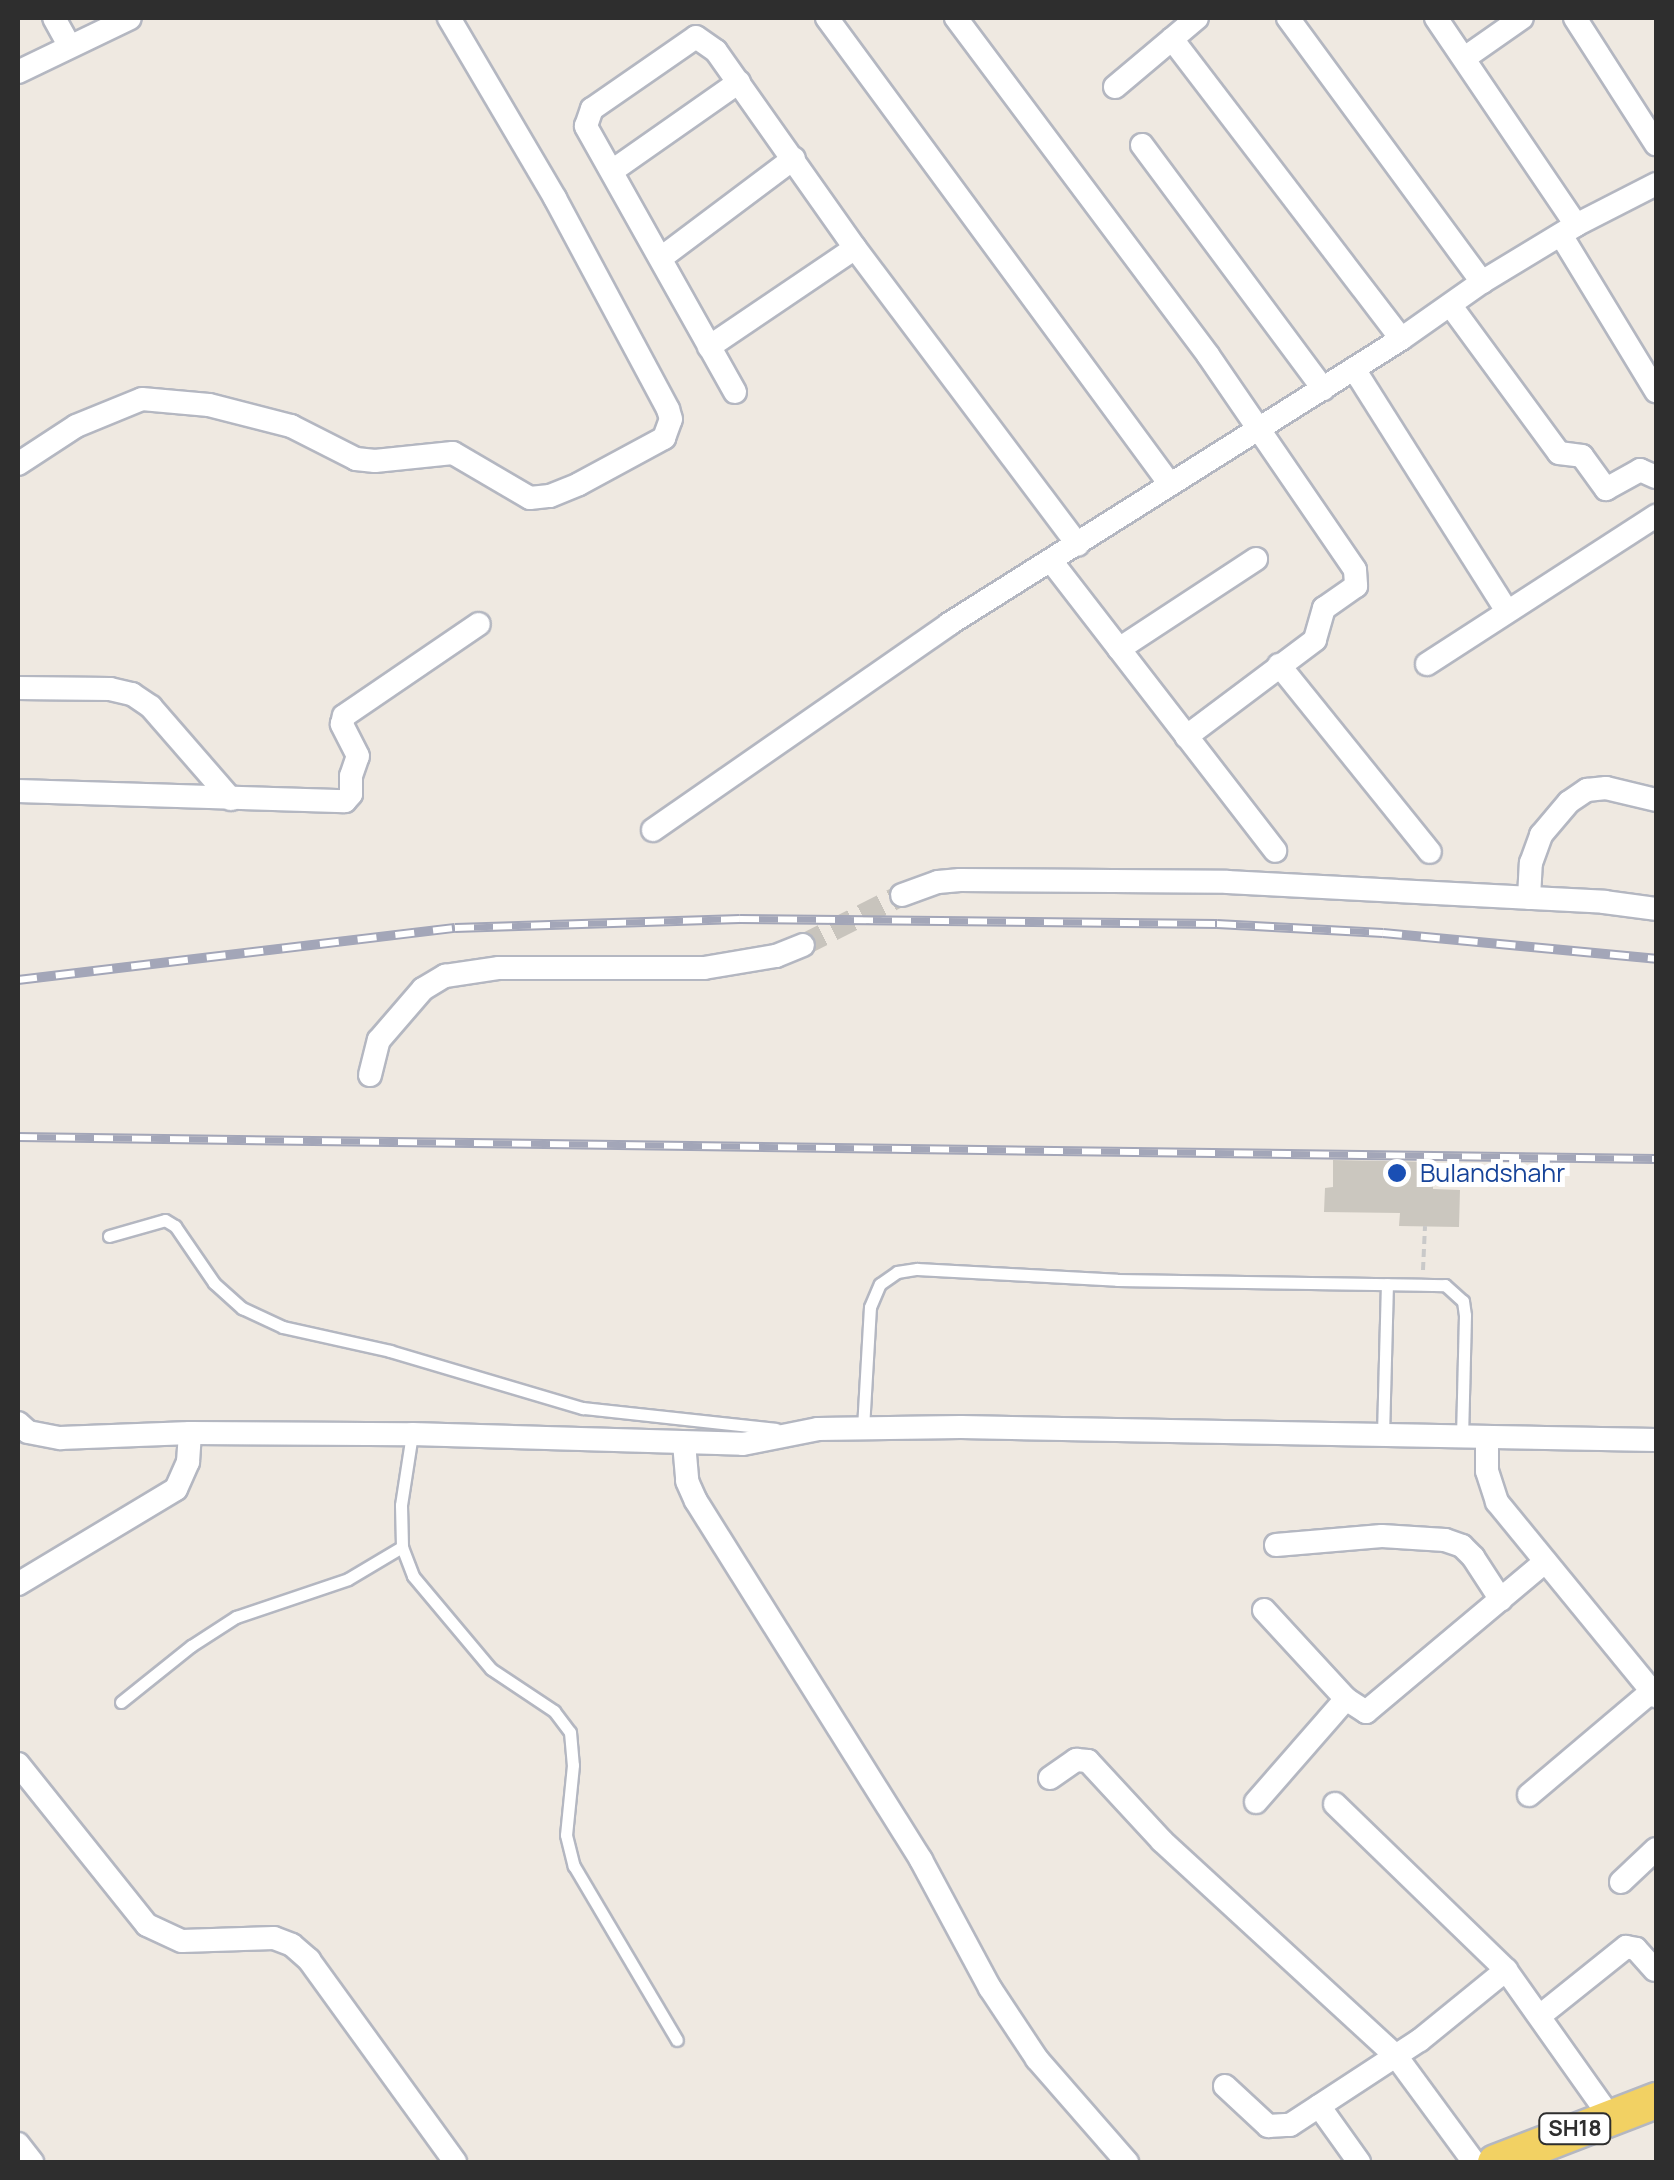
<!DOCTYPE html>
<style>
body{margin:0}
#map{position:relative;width:1674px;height:2180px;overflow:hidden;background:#efe9e1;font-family:Manrope,sans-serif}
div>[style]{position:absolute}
.building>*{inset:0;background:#cbc7bf}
.minor-tunnel>*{height:22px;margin-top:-11px;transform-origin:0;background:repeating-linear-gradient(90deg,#c8c4bd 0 22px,transparent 0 33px)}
.path>*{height:4px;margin-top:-2px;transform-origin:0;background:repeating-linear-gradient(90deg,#c9c9c9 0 8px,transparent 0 13px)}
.roads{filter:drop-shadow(2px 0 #b4b7c1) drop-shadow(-2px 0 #b4b7c1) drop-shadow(0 2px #b4b7c1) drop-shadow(0 -2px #b4b7c1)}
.service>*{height:11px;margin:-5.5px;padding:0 5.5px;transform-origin:5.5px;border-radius:5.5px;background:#fff}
.minor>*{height:22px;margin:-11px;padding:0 11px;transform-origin:11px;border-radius:11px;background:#fff}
.primary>*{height:35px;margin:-17.5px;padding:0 17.5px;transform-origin:17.5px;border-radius:17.5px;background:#f2d163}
.rail>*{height:10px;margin-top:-5px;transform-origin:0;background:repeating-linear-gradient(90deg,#fff 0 19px,#a3a6b8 0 38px);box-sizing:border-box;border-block:2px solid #a3a6b8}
.dots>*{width:28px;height:28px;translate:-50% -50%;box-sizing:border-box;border:5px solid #fff;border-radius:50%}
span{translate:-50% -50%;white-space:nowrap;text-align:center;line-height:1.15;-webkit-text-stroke:10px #fff;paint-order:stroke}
.shield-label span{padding:2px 8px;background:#fff;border:2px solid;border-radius:8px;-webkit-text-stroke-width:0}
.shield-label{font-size:22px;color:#2e2e2e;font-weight:700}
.transit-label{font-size:25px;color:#164399}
.left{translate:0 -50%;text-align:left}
.frame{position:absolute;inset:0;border:20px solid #2e2e2e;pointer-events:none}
</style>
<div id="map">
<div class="building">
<div style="clip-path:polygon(1333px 1160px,1433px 1162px,1433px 1189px,1460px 1190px,1459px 1227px,1399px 1226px,1400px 1213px,1324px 1212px,1325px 1188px,1333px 1187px)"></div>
</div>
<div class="minor-tunnel">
<div style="left:803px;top:945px;width:111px;rotate:-26.8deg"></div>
</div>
<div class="path">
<div style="left:1423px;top:1270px;width:44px;rotate:-87.4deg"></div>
</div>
<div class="roads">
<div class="service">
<div style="left:109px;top:1236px;width:58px;rotate:-15.9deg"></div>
<div style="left:165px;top:1220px;width:12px;rotate:31deg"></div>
<div style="left:175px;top:1226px;width:69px;rotate:55.6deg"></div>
<div style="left:214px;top:1283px;width:38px;rotate:42deg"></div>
<div style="left:242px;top:1308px;width:45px;rotate:24.9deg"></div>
<div style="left:283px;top:1327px;width:110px;rotate:12.6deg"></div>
<div style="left:390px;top:1351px;width:201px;rotate:16.5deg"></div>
<div style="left:583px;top:1408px;width:194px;rotate:6.2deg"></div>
<div style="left:863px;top:1428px;width:121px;rotate:-86.7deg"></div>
<div style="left:870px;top:1307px;width:25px;rotate:-67deg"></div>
<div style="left:880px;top:1284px;width:21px;rotate:-35deg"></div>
<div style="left:897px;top:1272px;width:20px;rotate:-9deg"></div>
<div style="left:917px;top:1269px;width:200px;rotate:3.1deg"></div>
<div style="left:1117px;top:1280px;width:328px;rotate:0.9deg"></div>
<div style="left:1445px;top:1285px;width:24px;rotate:42deg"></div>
<div style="left:1463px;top:1301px;width:14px;rotate:82deg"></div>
<div style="left:1465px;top:1315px;width:122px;rotate:91.4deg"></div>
<div style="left:412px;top:1434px;width:72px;rotate:98.8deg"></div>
<div style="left:401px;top:1505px;width:42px;rotate:88.6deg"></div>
<div style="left:402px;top:1547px;width:31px;rotate:69deg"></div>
<div style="left:413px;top:1576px;width:121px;rotate:50deg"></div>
<div style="left:491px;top:1669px;width:76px;rotate:33.7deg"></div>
<div style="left:554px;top:1711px;width:26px;rotate:53deg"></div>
<div style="left:570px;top:1732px;width:33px;rotate:85deg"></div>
<div style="left:573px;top:1765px;width:70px;rotate:95.7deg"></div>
<div style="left:566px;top:1835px;width:32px;rotate:76deg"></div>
<div style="left:574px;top:1866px;width:202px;rotate:59.4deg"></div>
<div style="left:1383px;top:1435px;width:151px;rotate:-88.5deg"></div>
<div style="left:121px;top:1702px;width:90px;rotate:-38.7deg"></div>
<div style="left:191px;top:1646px;width:54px;rotate:-32.8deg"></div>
<div style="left:236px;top:1617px;width:118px;rotate:-18.7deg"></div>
<div style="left:348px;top:1579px;width:63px;rotate:-30.7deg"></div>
</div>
<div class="minor">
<div style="left:54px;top:18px;width:31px;rotate:61deg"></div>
<div style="left:827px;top:18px;width:577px;rotate:53.67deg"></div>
<div style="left:956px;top:18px;width:421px;rotate:53.2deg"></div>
<div style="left:1208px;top:355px;width:260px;rotate:55.6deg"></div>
<div style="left:1355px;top:570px;width:16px;rotate:86deg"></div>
<div style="left:1356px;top:586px;width:39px;rotate:145deg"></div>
<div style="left:1324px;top:608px;width:33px;rotate:106deg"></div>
<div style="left:1315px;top:640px;width:161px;rotate:143.1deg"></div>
<div style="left:1288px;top:18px;width:328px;rotate:53.7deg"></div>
<div style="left:1436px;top:18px;width:250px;rotate:55.9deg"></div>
<div style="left:1575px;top:18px;width:150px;rotate:57.3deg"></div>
<div style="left:1172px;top:39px;width:377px;rotate:52.6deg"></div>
<div style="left:1466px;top:57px;width:68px;rotate:-34.9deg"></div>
<div style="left:18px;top:72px;width:124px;rotate:-25.7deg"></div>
<div style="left:1115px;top:87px;width:107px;rotate:-40.1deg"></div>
<div style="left:1142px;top:145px;width:304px;rotate:53.4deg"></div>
<div style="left:612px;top:171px;width:155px;rotate:-35deg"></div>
<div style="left:1561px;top:235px;width:183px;rotate:58.7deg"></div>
<div style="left:661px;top:258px;width:166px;rotate:-36.9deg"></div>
<div style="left:1451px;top:306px;width:182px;rotate:53.7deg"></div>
<div style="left:1559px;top:453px;width:23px;rotate:7deg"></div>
<div style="left:1582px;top:456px;width:41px;rotate:54deg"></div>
<div style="left:1606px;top:489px;width:39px;rotate:-29deg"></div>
<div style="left:1640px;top:470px;width:17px;rotate:24deg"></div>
<div style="left:709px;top:347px;width:176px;rotate:-34.1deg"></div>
<div style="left:1354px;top:369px;width:286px;rotate:57.7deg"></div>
<div style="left:735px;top:392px;width:305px;rotate:-119.3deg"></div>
<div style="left:586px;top:126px;width:18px;rotate:-71deg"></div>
<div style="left:592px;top:109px;width:126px;rotate:-34.7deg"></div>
<div style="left:696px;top:37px;width:24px;rotate:35deg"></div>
<div style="left:716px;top:51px;width:241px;rotate:54.8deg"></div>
<div style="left:855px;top:248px;width:371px;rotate:53.1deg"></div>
<div style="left:18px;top:464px;width:69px;rotate:-33.2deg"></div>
<div style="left:76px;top:426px;width:71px;rotate:-22.2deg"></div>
<div style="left:142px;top:399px;width:67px;rotate:5.1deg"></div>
<div style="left:209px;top:405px;width:85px;rotate:14.4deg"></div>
<div style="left:291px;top:426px;width:73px;rotate:26.9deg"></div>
<div style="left:356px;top:459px;width:19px;rotate:6deg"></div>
<div style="left:375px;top:461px;width:78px;rotate:-5.9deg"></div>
<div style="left:453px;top:453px;width:89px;rotate:30.3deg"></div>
<div style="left:530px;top:498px;width:20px;rotate:-6deg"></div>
<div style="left:550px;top:496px;width:31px;rotate:-22deg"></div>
<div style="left:579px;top:484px;width:97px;rotate:-28.4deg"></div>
<div style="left:664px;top:438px;width:20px;rotate:-70deg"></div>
<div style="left:671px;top:419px;width:10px;rotate:-107deg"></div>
<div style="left:668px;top:409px;width:239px;rotate:-118.2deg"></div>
<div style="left:555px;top:198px;width:209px;rotate:-120.5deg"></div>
<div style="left:1052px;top:562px;width:365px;rotate:52.3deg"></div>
<div style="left:1119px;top:649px;width:164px;rotate:-33.3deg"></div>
<div style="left:1427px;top:664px;width:273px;rotate:-32.9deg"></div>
<div style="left:1279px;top:665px;width:240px;rotate:51.1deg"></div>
<div style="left:18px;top:688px;width:92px;rotate:0.6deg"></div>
<div style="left:110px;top:689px;width:23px;rotate:13deg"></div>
<div style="left:132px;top:694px;width:23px;rotate:34deg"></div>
<div style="left:151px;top:707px;width:122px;rotate:49deg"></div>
<div style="left:18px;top:791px;width:327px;rotate:1.8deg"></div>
<div style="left:345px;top:801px;width:9px;rotate:-49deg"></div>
<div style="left:351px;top:794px;width:18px;rotate:-90deg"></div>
<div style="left:351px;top:776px;width:21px;rotate:-71deg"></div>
<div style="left:358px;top:756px;width:36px;rotate:-117deg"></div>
<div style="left:342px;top:724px;width:8px;rotate:-76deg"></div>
<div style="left:344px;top:716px;width:163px;rotate:-34.3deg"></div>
<div style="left:653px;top:830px;width:361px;rotate:-34.8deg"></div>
<div style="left:949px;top:624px;width:534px;rotate:-32.23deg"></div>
<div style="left:1401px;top:339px;width:99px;rotate:-35.1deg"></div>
<div style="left:1482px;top:282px;width:110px;rotate:-31.2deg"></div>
<div style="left:1576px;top:225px;width:90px;rotate:-27.1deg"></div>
<div style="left:902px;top:895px;width:38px;rotate:-20deg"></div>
<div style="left:938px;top:882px;width:22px;rotate:-5deg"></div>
<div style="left:960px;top:880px;width:267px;rotate:0.4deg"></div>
<div style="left:1227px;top:882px;width:378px;rotate:3deg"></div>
<div style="left:1604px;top:902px;width:52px;rotate:7.7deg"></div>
<div style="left:1529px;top:898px;width:35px;rotate:-87deg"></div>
<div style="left:1531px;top:863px;width:30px;rotate:-70deg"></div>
<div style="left:1541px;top:835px;width:43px;rotate:-49.7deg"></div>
<div style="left:1569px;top:802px;width:22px;rotate:-34deg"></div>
<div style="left:1587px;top:790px;width:19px;rotate:-6deg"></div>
<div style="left:1606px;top:788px;width:51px;rotate:13.5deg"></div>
<div style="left:370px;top:1075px;width:36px;rotate:-76deg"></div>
<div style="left:379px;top:1040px;width:67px;rotate:-49.2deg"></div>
<div style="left:423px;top:989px;width:26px;rotate:-31deg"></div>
<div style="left:445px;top:976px;width:55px;rotate:-8.4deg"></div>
<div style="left:499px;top:968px;width:205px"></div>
<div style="left:704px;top:968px;width:73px;rotate:-9.5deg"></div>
<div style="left:776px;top:956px;width:29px;rotate:-22deg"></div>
<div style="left:18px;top:1423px;width:13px;rotate:42deg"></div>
<div style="left:28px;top:1432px;width:33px;rotate:11deg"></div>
<div style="left:60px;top:1438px;width:130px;rotate:-2.2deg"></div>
<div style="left:190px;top:1433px;width:222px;rotate:0.3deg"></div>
<div style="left:412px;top:1434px;width:331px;rotate:1.7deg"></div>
<div style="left:743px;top:1444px;width:76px;rotate:-11.3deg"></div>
<div style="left:818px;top:1429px;width:143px;rotate:-0.8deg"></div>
<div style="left:961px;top:1427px;width:695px;rotate:1.07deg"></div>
<div style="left:1487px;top:1439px;width:32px;rotate:90deg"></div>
<div style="left:1487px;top:1471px;width:33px;rotate:72deg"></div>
<div style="left:1497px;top:1502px;width:251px;rotate:50.7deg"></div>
<div style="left:684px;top:1443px;width:38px;rotate:85deg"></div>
<div style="left:687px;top:1481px;width:22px;rotate:66deg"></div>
<div style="left:696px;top:1501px;width:424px;rotate:57.9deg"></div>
<div style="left:921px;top:1860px;width:145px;rotate:61.7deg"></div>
<div style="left:990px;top:1988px;width:85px;rotate:56.5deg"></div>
<div style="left:1037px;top:2059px;width:137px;rotate:48.9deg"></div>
<div style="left:1276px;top:1545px;width:106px;rotate:-4.9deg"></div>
<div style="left:1382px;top:1536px;width:63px;rotate:3.6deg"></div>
<div style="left:1445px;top:1540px;width:18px;rotate:19deg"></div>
<div style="left:1462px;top:1546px;width:16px;rotate:45deg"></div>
<div style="left:1473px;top:1557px;width:51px;rotate:56.9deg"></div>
<div style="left:18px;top:1584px;width:184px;rotate:-31deg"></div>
<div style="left:176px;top:1489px;width:30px;rotate:-66deg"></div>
<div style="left:188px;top:1462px;width:29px;rotate:-86deg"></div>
<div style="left:1264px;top:1610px;width:121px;rotate:47.3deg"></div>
<div style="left:1346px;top:1699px;width:24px;rotate:33deg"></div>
<div style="left:1366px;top:1712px;width:234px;rotate:-40deg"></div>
<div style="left:18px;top:1764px;width:206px;rotate:51.3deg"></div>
<div style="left:147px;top:1925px;width:38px;rotate:25deg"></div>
<div style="left:182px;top:1941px;width:92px;rotate:-1.9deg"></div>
<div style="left:274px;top:1938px;width:19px;rotate:21deg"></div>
<div style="left:292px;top:1945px;width:23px;rotate:41deg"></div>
<div style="left:309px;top:1960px;width:249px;rotate:54.1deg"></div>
<div style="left:1050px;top:1778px;width:32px;rotate:-35deg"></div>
<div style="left:1076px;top:1760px;width:12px;rotate:5deg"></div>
<div style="left:1088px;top:1761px;width:109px;rotate:47.2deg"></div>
<div style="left:1162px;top:1841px;width:318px;rotate:42.6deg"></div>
<div style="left:1396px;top:2056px;width:132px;rotate:53.7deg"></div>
<div style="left:1529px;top:1795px;width:161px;rotate:-40.2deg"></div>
<div style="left:1256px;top:1802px;width:137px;rotate:-48.9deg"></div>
<div style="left:1335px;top:1804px;width:238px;rotate:44.1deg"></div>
<div style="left:1506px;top:1970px;width:180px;rotate:54.7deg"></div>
<div style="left:1621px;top:1882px;width:48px;rotate:-43.3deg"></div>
<div style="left:1541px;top:2015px;width:109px;rotate:-38.7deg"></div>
<div style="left:1626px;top:1947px;width:10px;rotate:11deg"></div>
<div style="left:1636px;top:1949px;width:28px;rotate:48deg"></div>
<div style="left:1225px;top:2086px;width:59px;rotate:42.9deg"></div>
<div style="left:1268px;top:2126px;width:22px;rotate:-3deg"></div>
<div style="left:1290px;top:2125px;width:155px;rotate:-33.2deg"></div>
<div style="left:1420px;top:2040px;width:111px;rotate:-39.1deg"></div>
<div style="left:1319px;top:2106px;width:69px;rotate:54.5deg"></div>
<div style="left:18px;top:2144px;width:23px;rotate:52deg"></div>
</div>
<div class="primary">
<div style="left:1495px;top:2162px;width:173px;rotate:-21.1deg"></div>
</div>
</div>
<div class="rail">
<div style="left:18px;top:980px;width:440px;rotate:-6.8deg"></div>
<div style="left:455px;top:928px;width:285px;rotate:-1.8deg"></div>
<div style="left:740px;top:919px;width:477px;rotate:0.6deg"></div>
<div style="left:1217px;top:924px;width:166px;rotate:3.1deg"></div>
<div style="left:1383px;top:933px;width:274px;rotate:5.4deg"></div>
<div style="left:18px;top:1137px;width:1638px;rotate:0.77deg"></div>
</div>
<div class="dots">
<div style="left:1397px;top:1173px;background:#1a4fb4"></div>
</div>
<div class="shield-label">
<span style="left:1575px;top:2129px">SH18</span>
</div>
<div class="transit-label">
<span class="left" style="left:1420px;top:1173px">Bulandshahr</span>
</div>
<div class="frame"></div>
</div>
